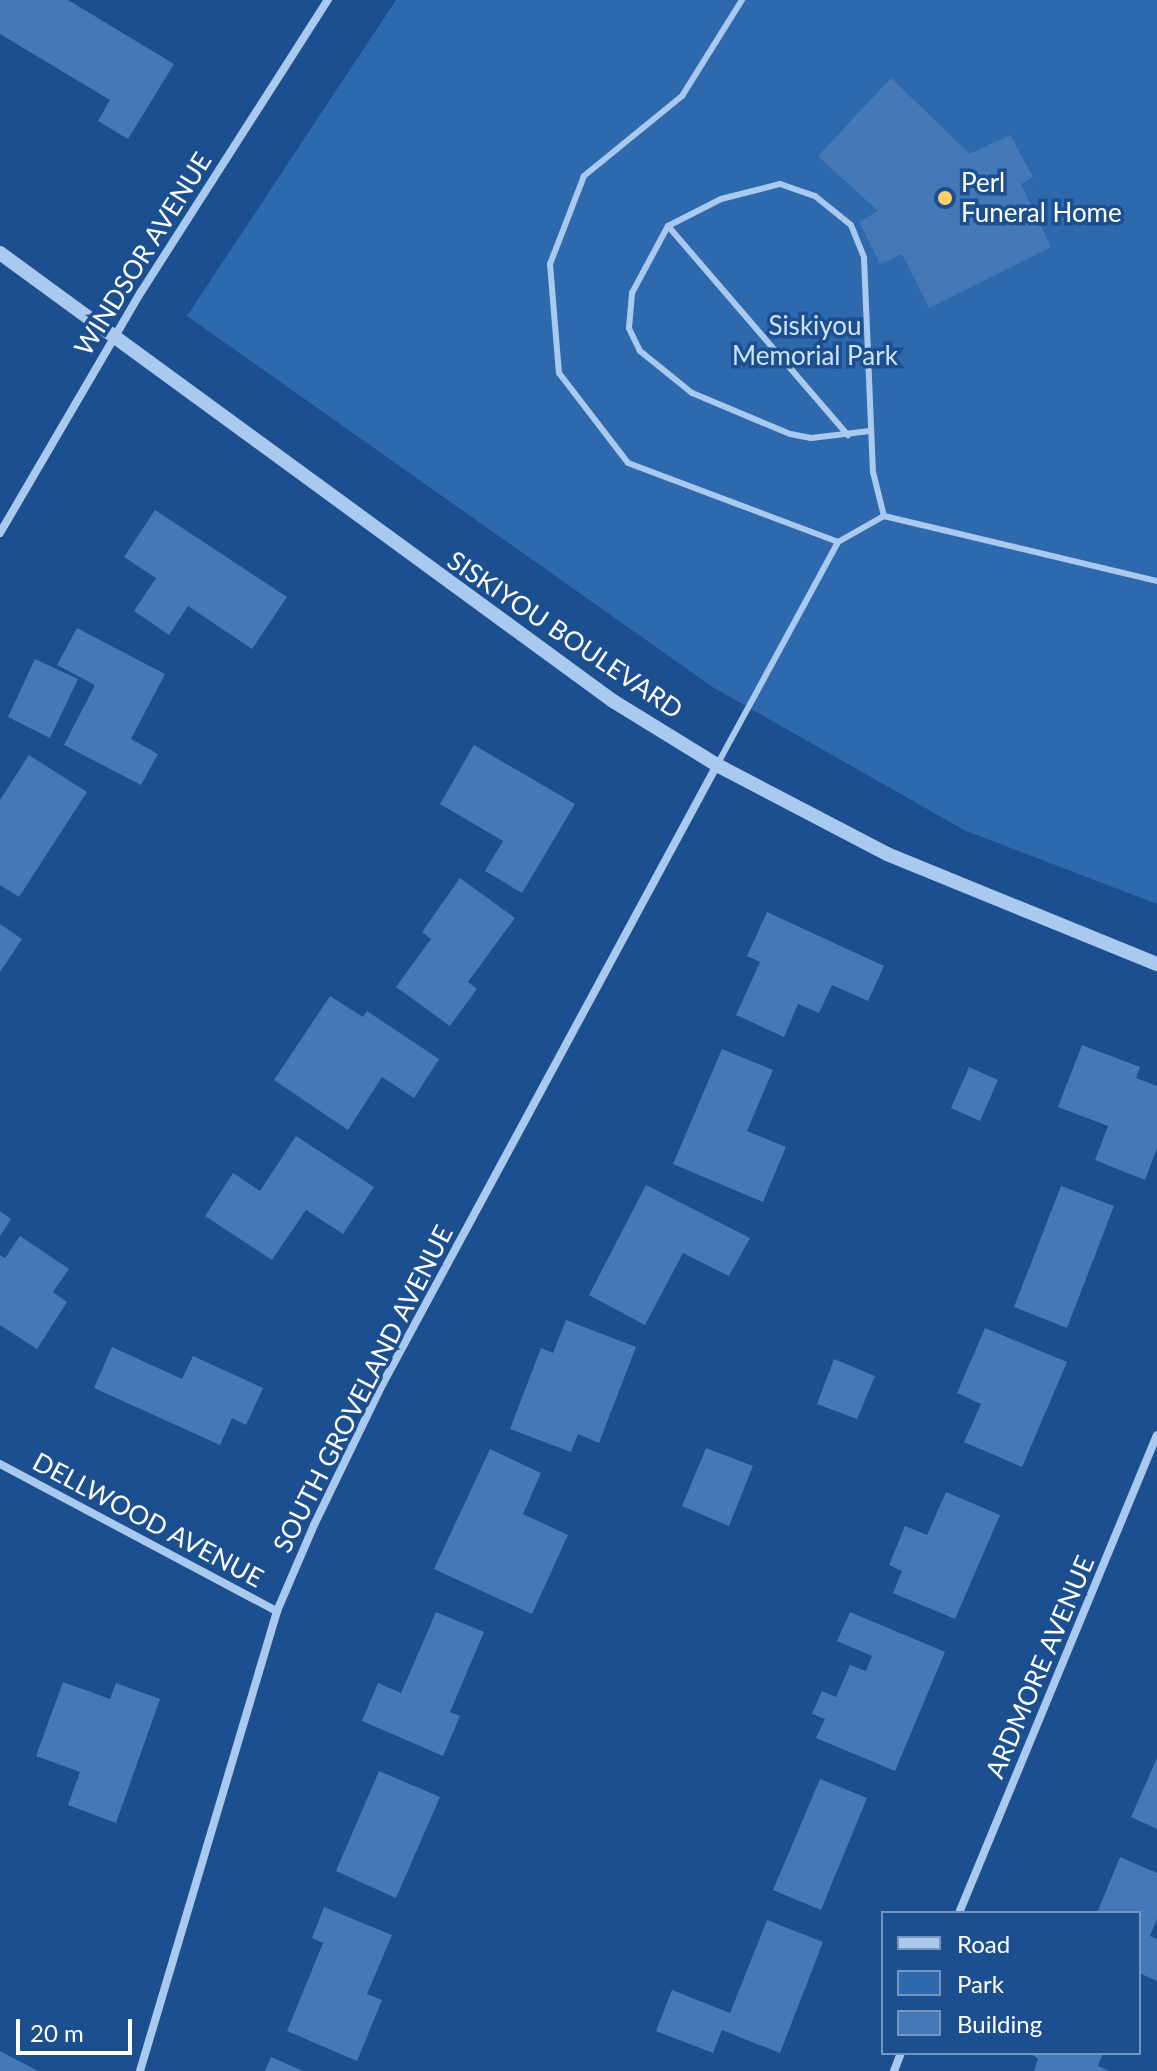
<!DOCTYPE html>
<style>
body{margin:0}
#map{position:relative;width:1157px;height:2071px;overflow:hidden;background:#1b4f8f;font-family:Lato,sans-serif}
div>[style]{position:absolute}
.green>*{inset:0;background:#2e69ad}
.building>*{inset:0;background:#4478b7}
.service>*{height:6px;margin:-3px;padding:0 3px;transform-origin:3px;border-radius:3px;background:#a9c9ee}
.minor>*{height:8px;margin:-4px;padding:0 4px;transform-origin:4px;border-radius:4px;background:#a9c9ee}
.tertiary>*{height:14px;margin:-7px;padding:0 7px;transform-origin:7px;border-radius:7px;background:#a9c9ee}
.dots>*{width:22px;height:22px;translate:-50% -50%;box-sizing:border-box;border:4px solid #1b4f8f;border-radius:50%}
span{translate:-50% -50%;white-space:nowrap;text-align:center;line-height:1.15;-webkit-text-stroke:7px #1b4f8f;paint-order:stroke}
.poi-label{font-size:26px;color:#fff}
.left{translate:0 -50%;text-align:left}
.street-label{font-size:26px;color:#fff}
.park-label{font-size:26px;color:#cfe3fa}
.legend{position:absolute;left:881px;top:1911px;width:260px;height:144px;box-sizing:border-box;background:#1b4f8f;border:2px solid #7695bc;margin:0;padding:10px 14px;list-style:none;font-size:24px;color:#fff}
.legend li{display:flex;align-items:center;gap:16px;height:40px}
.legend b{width:40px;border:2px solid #7695bc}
.scale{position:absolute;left:16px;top:2019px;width:116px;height:36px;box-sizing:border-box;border:4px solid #fff;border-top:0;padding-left:10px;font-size:24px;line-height:28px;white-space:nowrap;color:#fff;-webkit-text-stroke:6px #1b4f8f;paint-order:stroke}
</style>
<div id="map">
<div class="green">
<div style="clip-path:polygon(396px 0,1157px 0,1157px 904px,966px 831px,714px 688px,187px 316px)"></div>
</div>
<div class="building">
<div style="clip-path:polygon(0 0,68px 0,174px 64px,128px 139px,98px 121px,110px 100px,0 34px)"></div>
<div style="clip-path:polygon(891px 78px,970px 154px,1010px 135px,1033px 177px,1021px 184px,1051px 247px,929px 308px,902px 254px,880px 264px,859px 222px,878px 211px,818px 156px)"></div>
<div style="clip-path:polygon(155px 510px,287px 597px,252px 649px,188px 606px,169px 635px,134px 611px,156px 578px,124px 557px)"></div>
<div style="clip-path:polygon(77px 628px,165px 674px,131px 739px,158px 754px,141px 785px,64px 745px,95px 685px,57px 665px)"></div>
<div style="clip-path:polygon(35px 659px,78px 679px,50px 738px,8px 717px)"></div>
<div style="clip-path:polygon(474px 745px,575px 804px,522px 893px,485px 871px,503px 841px,440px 804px)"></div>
<div style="clip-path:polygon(29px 755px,87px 792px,19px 897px,0 885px,0 800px)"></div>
<div style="clip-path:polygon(460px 878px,515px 918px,468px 982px,477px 989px,450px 1026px,396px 987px,431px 939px,422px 932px)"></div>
<div style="clip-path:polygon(767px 912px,884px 966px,868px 1001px,832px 985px,819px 1013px,798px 1004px,784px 1037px,736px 1015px,760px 962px,747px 956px)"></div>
<div style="clip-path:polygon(0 924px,22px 939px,0 972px)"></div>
<div style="clip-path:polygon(330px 996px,363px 1017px,367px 1011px,439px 1059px,414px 1098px,382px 1077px,348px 1130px,274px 1080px)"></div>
<div style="clip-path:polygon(1082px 1045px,1140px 1067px,1136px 1078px,1157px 1086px,1157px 1148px,1145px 1180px,1095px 1160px,1108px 1126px,1058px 1107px)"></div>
<div style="clip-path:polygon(722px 1049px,773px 1070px,747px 1131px,786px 1147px,763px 1202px,673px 1164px)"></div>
<div style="clip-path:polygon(969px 1067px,998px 1080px,980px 1121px,951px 1108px)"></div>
<div style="clip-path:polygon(296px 1136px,374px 1187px,343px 1234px,306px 1210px,272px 1260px,205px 1216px,233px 1173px,260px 1191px)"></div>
<div style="clip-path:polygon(646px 1185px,750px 1238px,729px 1276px,683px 1253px,645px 1325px,589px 1295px)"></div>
<div style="clip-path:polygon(1061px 1186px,1114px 1206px,1067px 1328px,1014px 1307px)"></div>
<div style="clip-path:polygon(0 1211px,11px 1219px,0 1236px)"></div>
<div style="clip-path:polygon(20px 1236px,69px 1269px,53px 1292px,67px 1302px,37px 1349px,0 1325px,0 1255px,5px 1258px)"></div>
<div style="clip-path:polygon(566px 1320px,636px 1347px,599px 1443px,578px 1434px,571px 1452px,510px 1429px,541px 1348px,553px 1353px)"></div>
<div style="clip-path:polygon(985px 1328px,1067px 1362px,1022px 1467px,964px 1442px,981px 1404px,957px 1393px)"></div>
<div style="clip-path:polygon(112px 1347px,182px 1379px,193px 1356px,263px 1388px,246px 1425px,232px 1418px,220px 1445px,94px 1388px)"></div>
<div style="clip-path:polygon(834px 1359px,875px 1376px,857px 1419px,817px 1404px)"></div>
<div style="clip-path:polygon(706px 1448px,753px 1466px,729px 1526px,682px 1506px)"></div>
<div style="clip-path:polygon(490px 1449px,541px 1473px,523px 1514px,568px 1535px,532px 1614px,434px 1569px)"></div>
<div style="clip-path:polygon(946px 1492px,1000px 1515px,955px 1619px,893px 1593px,902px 1571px,889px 1565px,905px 1526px,927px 1535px)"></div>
<div style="clip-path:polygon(436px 1612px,484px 1632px,450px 1712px,460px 1716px,443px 1756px,362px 1721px,378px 1683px,401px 1693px)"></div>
<div style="clip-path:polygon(850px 1612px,945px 1652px,895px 1771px,816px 1738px,825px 1719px,812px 1714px,822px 1691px,836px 1697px,850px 1665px,866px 1671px,872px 1656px,837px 1641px)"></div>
<div style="clip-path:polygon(63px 1682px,110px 1699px,116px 1683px,160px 1699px,116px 1823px,68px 1805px,80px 1772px,36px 1756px)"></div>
<div style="clip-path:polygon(1157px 1758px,1157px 1829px,1131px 1817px)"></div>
<div style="clip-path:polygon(379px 1771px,440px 1797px,396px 1898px,336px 1871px)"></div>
<div style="clip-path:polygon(820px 1779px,867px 1798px,821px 1910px,773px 1890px)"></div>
<div style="clip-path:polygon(1120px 1857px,1157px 1873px,1157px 1919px,1150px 1936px,1157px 1939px,1157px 1981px,1139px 1973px,1139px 1913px,1097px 1913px)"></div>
<div style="clip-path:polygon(324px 1907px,392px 1935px,367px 1994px,382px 2000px,357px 2061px,287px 2031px,323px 1943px,312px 1938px)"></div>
<div style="clip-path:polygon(767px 1920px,823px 1942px,780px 2053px,722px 2030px,713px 2053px,656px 2031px,672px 1990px,730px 2013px)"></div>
<div style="clip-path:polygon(0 2051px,38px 2071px,0 2071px)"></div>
<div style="clip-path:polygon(1030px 2053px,1103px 2053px,1098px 2066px,1109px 2071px,1034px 2071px,1038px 2059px)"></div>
<div style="clip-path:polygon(271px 2057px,303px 2071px,265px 2071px)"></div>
</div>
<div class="service">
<div style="left:742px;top:0;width:113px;rotate:122deg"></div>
<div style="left:682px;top:96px;width:127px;rotate:140.8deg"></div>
<div style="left:584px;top:176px;width:94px;rotate:111.1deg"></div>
<div style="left:550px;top:264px;width:109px;rotate:85.3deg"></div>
<div style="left:559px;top:373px;width:113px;rotate:52.5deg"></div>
<div style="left:628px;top:463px;width:224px;rotate:20.6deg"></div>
<div style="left:668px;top:226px;width:276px;rotate:49.3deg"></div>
<div style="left:870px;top:431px;width:59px;rotate:173.2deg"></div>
<div style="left:811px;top:438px;width:21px;rotate:-169deg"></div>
<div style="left:790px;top:434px;width:106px;rotate:-157.3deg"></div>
<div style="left:692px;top:393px;width:67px;rotate:-141.1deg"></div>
<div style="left:640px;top:351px;width:25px;rotate:-116deg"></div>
<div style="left:629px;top:328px;width:35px;rotate:-85deg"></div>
<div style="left:632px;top:293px;width:76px;rotate:-61.8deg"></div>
<div style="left:668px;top:226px;width:59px;rotate:-27deg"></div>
<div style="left:721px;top:199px;width:61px;rotate:-14.3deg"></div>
<div style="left:780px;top:184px;width:37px;rotate:19deg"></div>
<div style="left:815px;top:196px;width:46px;rotate:38.9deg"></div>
<div style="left:851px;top:225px;width:35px;rotate:68deg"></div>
<div style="left:864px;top:258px;width:214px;rotate:87.6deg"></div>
<div style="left:873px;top:472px;width:45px;rotate:76deg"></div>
<div style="left:717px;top:765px;width:254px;rotate:-61.5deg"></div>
<div style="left:838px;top:542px;width:53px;rotate:-29.5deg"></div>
<div style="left:884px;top:516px;width:281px;rotate:13.4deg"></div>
</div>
<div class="minor">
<div style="left:0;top:533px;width:279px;rotate:-59.7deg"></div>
<div style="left:141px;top:292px;width:347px;rotate:-57.4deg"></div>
<div style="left:0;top:1464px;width:314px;rotate:28deg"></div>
<div style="left:959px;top:1913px;width:517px;rotate:-67.5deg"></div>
<div style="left:140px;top:2071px;width:480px;rotate:-73.4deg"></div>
<div style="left:277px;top:1611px;width:94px;rotate:-66.7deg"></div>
<div style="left:314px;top:1525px;width:158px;rotate:-64.1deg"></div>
<div style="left:383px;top:1383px;width:702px;rotate:-61.61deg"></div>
<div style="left:894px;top:2071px;width:19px;rotate:-69deg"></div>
</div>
<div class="tertiary">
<div style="left:0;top:253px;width:759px;rotate:36.16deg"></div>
<div style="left:613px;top:701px;width:122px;rotate:31.6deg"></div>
<div style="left:717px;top:765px;width:192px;rotate:27.6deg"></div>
<div style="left:887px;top:854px;width:292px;rotate:22.2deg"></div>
</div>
<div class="dots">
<div style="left:945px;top:198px;background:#ffd166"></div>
</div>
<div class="poi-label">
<span class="left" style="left:961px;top:198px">Perl<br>Funeral Home</span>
</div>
<div class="street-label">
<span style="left:143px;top:254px;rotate:-58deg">WINDSOR AVENUE</span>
<span style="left:565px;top:635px;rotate:34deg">SISKIYOU BOULEVARD</span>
<span style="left:363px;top:1389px;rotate:-63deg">SOUTH GROVELAND AVENUE</span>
<span style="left:148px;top:1520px;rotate:28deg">DELLWOOD AVENUE</span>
<span style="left:1040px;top:1667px;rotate:-67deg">ARDMORE AVENUE</span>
</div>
<div class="park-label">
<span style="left:815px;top:341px">Siskiyou<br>Memorial Park</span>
</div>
<ul class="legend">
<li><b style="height:10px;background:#a9c9ee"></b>Road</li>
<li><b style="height:22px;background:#2e69ad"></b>Park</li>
<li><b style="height:22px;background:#4478b7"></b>Building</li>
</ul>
<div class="scale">20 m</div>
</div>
